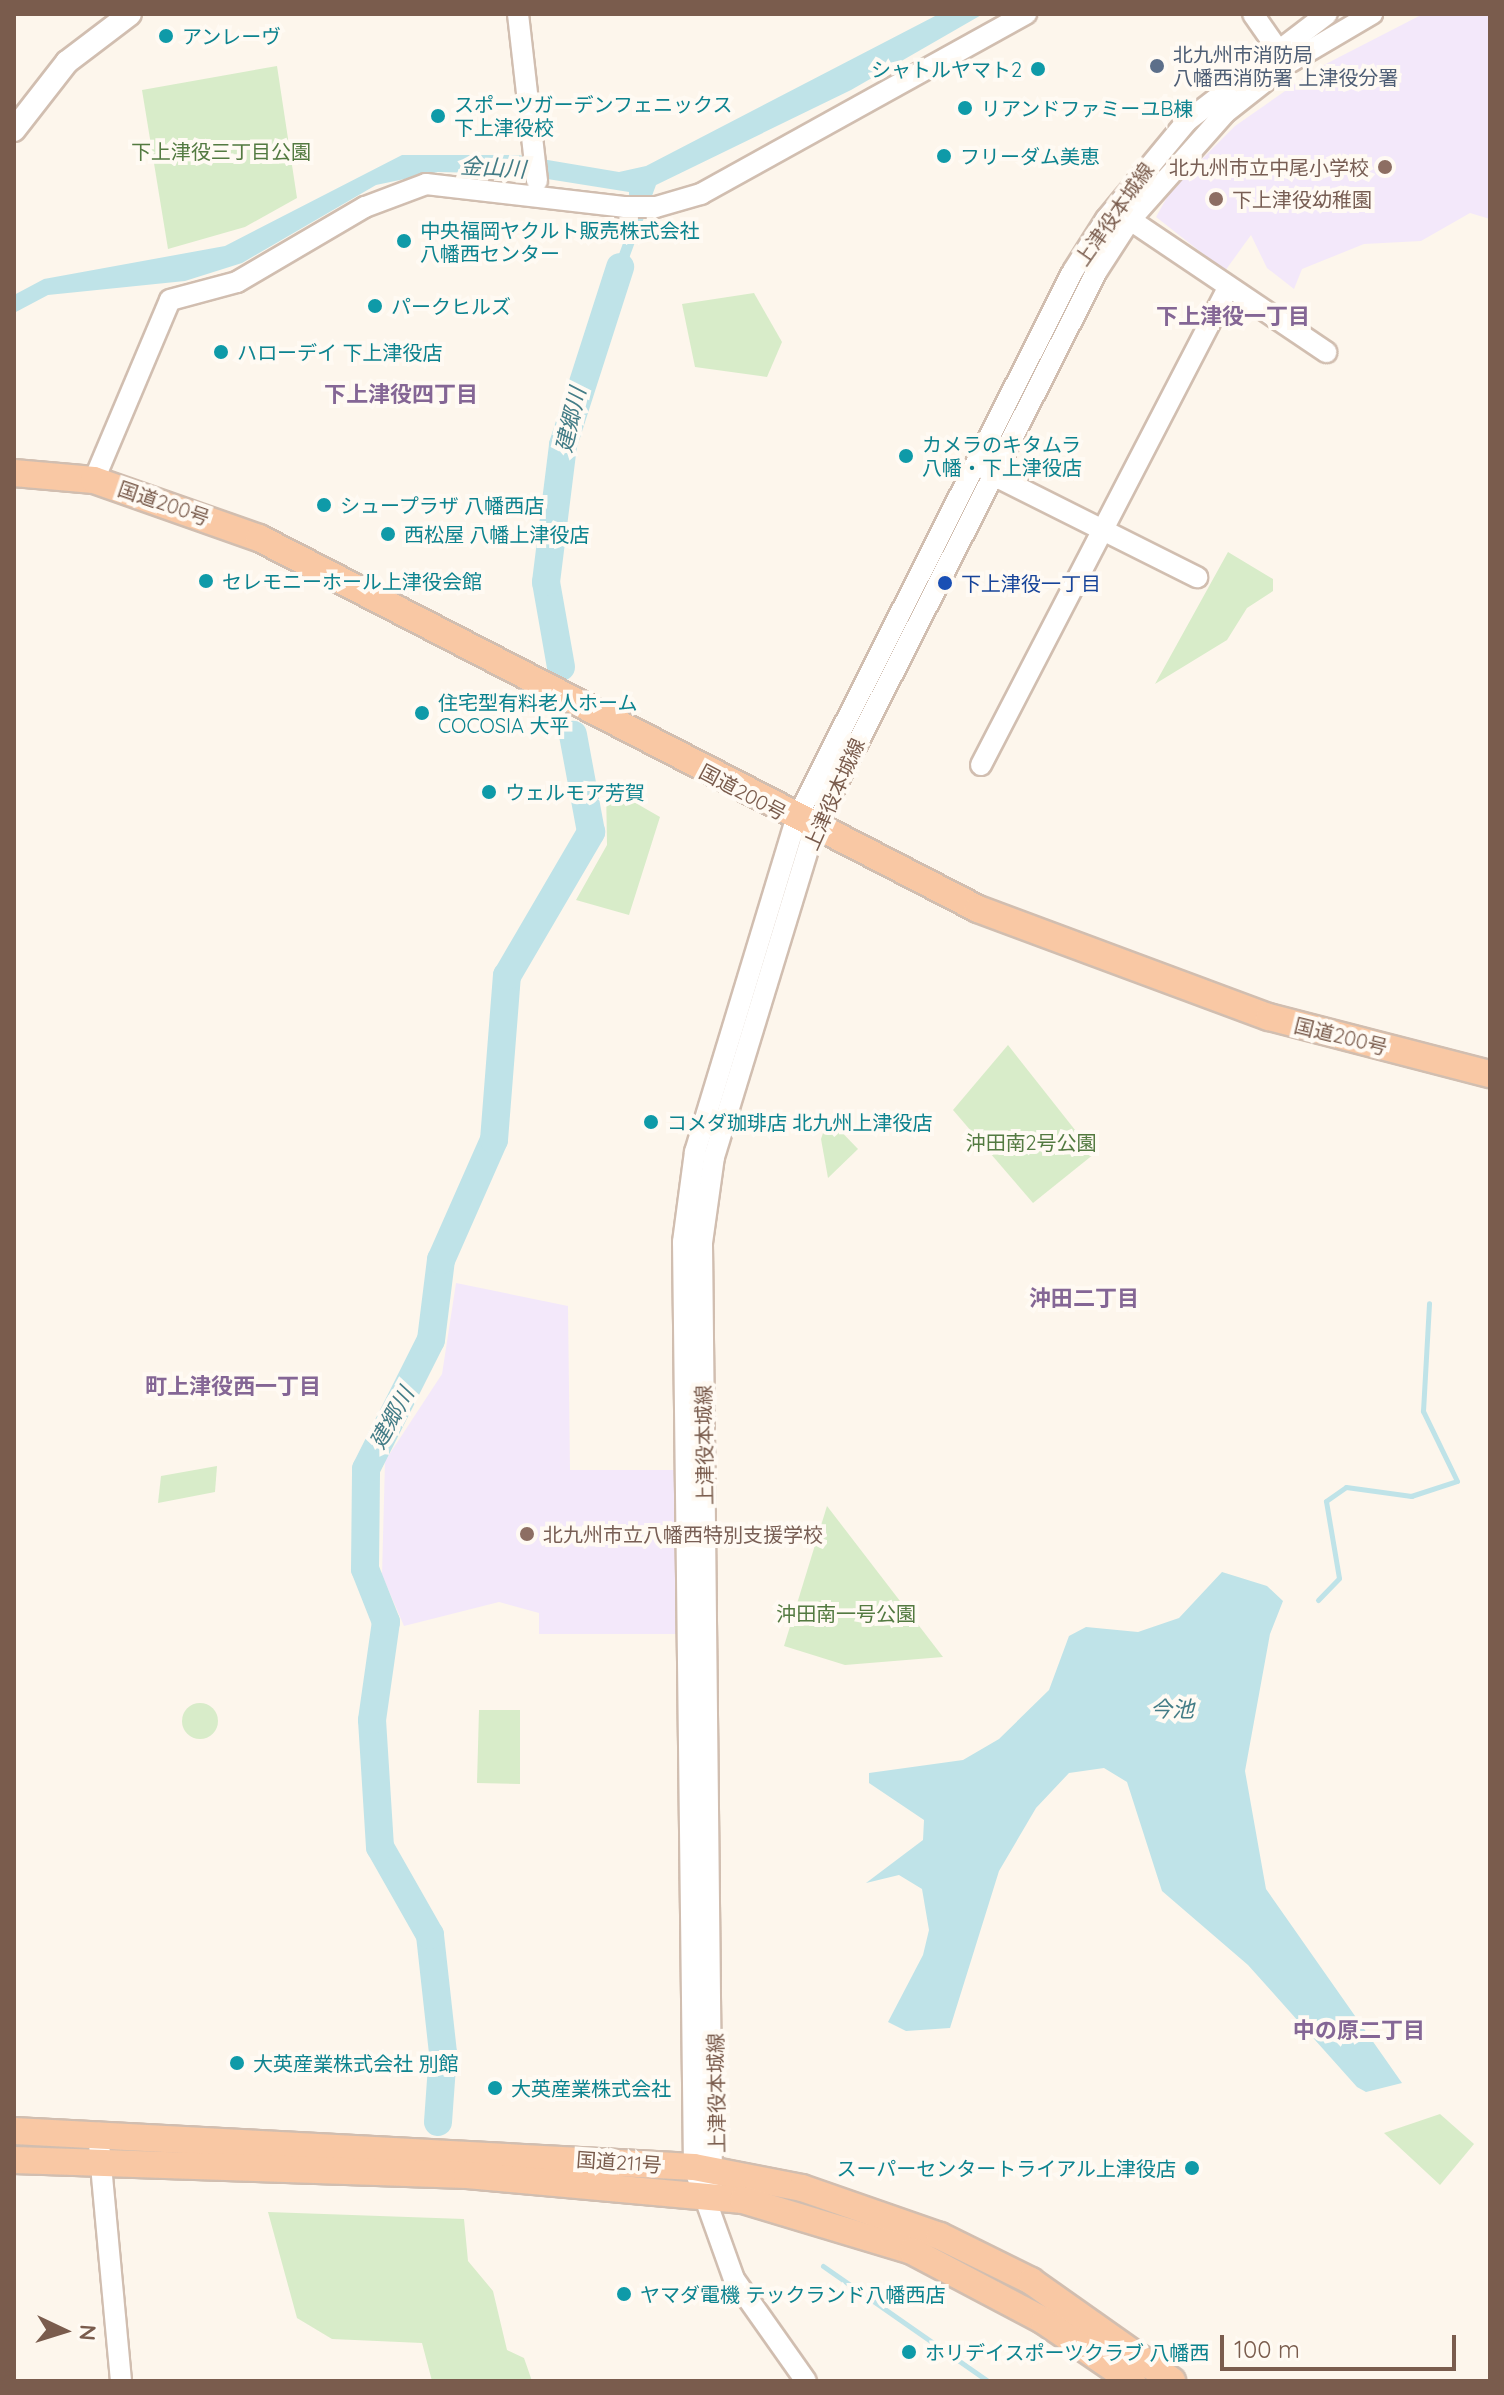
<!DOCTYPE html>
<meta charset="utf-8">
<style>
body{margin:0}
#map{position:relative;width:1504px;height:2395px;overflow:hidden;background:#fdf6ec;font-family:Quicksand,"Noto Sans JP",sans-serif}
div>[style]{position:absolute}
.education>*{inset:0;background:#f3e8fa}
.green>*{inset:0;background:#d8ecc9}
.round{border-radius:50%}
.water>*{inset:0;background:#bfe3e8}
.stream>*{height:5px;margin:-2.5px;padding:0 2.5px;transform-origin:2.5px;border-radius:2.5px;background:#bfe3e8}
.river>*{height:28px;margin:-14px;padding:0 14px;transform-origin:14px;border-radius:14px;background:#bfe3e8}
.roads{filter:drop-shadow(2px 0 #d1beb0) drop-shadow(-2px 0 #d1beb0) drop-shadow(0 2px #d1beb0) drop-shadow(0 -2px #d1beb0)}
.tertiary>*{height:20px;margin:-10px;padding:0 10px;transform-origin:10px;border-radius:10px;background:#fff}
.secondary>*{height:22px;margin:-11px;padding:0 11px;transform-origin:11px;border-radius:11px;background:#fff}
.trunk>*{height:26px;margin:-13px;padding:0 13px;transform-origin:13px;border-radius:13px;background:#f9c8a4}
.dots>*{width:22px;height:22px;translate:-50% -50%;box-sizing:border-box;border:4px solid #fffaf3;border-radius:50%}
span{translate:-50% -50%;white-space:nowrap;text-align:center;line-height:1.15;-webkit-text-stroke:8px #fffaf3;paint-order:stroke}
.culture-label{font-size:20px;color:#0d838f}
.left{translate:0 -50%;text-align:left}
.right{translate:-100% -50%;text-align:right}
.service-label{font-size:20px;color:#4e5e75}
.park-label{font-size:20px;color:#537a41}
.education-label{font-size:20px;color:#785e54}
.street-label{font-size:20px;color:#7a5c4d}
.transit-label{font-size:20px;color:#164399}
.water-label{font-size:22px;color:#437c86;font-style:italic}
.neighbourhood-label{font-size:22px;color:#846695;font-weight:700}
.frame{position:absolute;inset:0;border:16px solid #7a5c4d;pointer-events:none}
.north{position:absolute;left:24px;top:2291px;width:80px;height:80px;-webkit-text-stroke:6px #fffaf3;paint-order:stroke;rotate:94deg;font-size:22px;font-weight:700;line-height:32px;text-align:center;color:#7a5c4d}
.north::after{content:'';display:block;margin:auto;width:28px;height:36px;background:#7a5c4d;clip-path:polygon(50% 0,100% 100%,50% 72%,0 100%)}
.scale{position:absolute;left:1220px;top:2335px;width:236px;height:36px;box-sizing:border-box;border:4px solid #7a5c4d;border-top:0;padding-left:10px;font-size:24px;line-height:28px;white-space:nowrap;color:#7a5c4d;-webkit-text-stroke:6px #fffaf3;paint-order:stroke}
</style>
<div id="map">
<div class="education">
<div style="clip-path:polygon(1423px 14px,1490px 14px,1490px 219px,1470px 213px,1421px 241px,1364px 244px,1302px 269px,1294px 289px,1267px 268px,1251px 235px,1225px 271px,1156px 217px,1171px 190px,1235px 126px,1318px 68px)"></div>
<div style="clip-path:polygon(456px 1283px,568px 1306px,570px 1470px,674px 1470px,676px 1634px,539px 1634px,539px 1613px,499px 1602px,404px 1626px,382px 1575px,385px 1461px,442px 1374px)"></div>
</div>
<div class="green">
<div style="clip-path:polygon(277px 66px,297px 198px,245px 227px,168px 249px,142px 90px)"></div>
<div style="clip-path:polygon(754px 293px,782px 342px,767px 377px,695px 367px,682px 304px)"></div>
<div style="clip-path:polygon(1228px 552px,1273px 579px,1273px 591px,1247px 608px,1227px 640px,1155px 684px)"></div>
<div style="clip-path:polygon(606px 786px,660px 817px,629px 915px,576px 900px,607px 845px)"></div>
<div style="clip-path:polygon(1008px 1045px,1094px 1154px,1033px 1203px,953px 1110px)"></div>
<div style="clip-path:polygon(828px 1118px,858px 1149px,828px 1178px,821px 1139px)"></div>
<div style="clip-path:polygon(217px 1466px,215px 1492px,158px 1503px,161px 1476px)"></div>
<div style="clip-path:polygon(827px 1506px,943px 1657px,845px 1665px,784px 1646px)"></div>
<div class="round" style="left:182px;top:1703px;width:36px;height:36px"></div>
<div style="clip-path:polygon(479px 1710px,520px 1710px,520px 1784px,477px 1783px)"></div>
<div style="clip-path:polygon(1440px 2114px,1474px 2144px,1440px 2185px,1384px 2133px)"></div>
<div style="clip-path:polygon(268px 2212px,464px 2219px,468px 2261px,493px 2291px,507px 2350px,524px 2358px,532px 2381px,432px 2381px,422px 2343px,332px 2339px,297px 2318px)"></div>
</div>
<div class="water">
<div style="clip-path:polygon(939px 14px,983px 14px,851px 90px,656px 185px,613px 302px,601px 303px,629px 227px,629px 192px,516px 174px,438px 172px,376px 185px,242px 263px,185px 281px,48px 295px,14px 313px,14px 295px,44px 279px,225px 246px,402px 155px,518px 155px,619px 172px,646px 166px)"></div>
<div style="clip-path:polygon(1222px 1572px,1267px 1586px,1283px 1601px,1270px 1634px,1245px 1771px,1266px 1889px,1402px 2083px,1366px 2092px,1357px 2087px,1248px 1965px,1162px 1891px,1127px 1782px,1104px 1768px,1069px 1773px,1036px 1808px,999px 1871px,950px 2028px,906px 2031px,888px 2022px,923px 1955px,929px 1930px,922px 1889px,899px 1875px,866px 1883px,923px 1840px,924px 1820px,869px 1783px,869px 1773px,963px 1760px,999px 1739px,1049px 1690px,1069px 1636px,1086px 1627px,1138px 1632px,1179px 1618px)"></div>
</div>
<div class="stream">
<div style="left:1318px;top:1600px;width:30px;rotate:-46deg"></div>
<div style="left:1339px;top:1578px;width:78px;rotate:-99.6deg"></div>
<div style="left:1326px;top:1501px;width:24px;rotate:-35deg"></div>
<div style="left:1346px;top:1487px;width:66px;rotate:7.9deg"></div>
<div style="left:1411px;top:1496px;width:48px;rotate:-18.1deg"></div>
<div style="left:1457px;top:1481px;width:78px;rotate:-115.9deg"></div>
<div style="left:1423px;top:1411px;width:108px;rotate:-86.8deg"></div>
<div style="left:823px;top:2266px;width:201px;rotate:34.9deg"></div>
</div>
<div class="river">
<div style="left:561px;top:667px;width:86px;rotate:-100deg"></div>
<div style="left:546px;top:582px;width:138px;rotate:-82.9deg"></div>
<div style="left:563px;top:445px;width:187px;rotate:-72.2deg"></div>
<div style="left:438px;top:2122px;width:69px;rotate:-85.9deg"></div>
<div style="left:443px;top:2053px;width:119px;rotate:-96.3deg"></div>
<div style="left:430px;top:1935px;width:101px;rotate:-119.6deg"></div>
<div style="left:380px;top:1847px;width:127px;rotate:-93.6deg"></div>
<div style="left:372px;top:1720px;width:99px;rotate:-81.9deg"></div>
<div style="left:386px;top:1622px;width:57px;rotate:-111.6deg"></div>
<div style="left:365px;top:1569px;width:100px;rotate:-89.4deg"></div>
<div style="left:366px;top:1469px;width:144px;rotate:-63.3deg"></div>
<div style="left:431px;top:1340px;width:81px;rotate:-82.9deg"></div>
<div style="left:441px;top:1260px;width:131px;rotate:-66.2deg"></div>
<div style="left:494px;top:1140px;width:165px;rotate:-85.5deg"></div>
<div style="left:507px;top:976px;width:167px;rotate:-59.7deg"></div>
<div style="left:591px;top:832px;width:99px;rotate:-100.5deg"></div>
</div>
<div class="roads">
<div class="tertiary">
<div style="left:518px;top:14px;width:168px;rotate:83.5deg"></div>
<div style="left:1253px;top:14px;width:52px;rotate:55.1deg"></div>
<div style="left:1120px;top:213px;width:249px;rotate:34deg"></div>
<div style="left:989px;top:473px;width:233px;rotate:26.6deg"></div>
<div style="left:94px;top:480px;width:195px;rotate:-67.1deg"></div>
<div style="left:170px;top:300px;width:69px;rotate:-15deg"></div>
<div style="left:237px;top:282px;width:148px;rotate:-30.4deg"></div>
<div style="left:365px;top:207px;width:65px;rotate:-20.7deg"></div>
<div style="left:426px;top:184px;width:199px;rotate:6.6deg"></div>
<div style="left:624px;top:207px;width:32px"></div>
<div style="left:656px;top:207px;width:47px;rotate:-16.1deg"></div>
<div style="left:701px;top:194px;width:372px;rotate:-29deg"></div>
<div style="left:981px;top:765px;width:535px;rotate:-62.62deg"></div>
<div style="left:98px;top:2133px;width:249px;rotate:84.7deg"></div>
<div style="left:712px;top:2184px;width:941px;rotate:-90.61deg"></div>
<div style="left:702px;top:1243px;width:87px;rotate:-82.1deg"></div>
<div style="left:714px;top:1157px;width:343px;rotate:-73deg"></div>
<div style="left:814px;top:829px;width:626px;rotate:-63.11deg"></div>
<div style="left:1097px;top:271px;width:61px;rotate:-57.1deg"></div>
<div style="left:1130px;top:220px;width:143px;rotate:-48.4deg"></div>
<div style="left:1225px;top:113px;width:79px;rotate:-38.3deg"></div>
<div style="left:1287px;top:64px;width:99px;rotate:-30.5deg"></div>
<div style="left:806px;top:2381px;width:125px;rotate:-125.2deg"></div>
<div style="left:734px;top:2279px;width:119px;rotate:-109.7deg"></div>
<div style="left:694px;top:2167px;width:925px;rotate:-90.68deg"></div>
<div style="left:683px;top:1242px;width:91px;rotate:-82.4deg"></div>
<div style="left:695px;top:1152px;width:347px;rotate:-73.1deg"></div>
<div style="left:796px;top:820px;width:615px;rotate:-63.23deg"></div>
<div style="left:1073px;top:271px;width:62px;rotate:-57.6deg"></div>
<div style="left:1106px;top:219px;width:127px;rotate:-50.4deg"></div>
<div style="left:1187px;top:121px;width:176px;rotate:-37.4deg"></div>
</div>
<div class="secondary">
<div style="left:14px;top:130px;width:86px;rotate:-52.1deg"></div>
<div style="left:67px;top:62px;width:79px;rotate:-37.3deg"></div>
</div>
<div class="trunk">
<div style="left:14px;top:473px;width:80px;rotate:5deg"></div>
<div style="left:94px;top:480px;width:175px;rotate:19.4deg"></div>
<div style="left:259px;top:538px;width:809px;rotate:27.29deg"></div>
<div style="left:978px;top:909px;width:310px;rotate:20.4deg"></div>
<div style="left:1269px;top:1017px;width:228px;rotate:14.5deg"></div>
<div style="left:14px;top:2131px;width:681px;rotate:3.03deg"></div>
<div style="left:694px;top:2167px;width:110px;rotate:11deg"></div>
<div style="left:802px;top:2188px;width:146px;rotate:19.2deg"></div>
<div style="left:940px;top:2236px;width:102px;rotate:26.3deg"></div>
<div style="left:1031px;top:2281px;width:173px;rotate:35.3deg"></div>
<div style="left:14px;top:2160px;width:453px;rotate:1.9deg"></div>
<div style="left:467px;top:2175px;width:277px;rotate:5.2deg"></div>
<div style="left:743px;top:2200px;width:177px;rotate:16.8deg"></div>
<div style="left:912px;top:2251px;width:149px;rotate:27.9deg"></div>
<div style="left:1044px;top:2321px;width:107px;rotate:34.3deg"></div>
</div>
</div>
<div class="dots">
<div style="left:166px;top:36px;background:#0f9aa8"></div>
<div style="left:1157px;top:66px;background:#5c6f8a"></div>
<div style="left:1038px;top:69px;background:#0f9aa8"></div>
<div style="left:965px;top:108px;background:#0f9aa8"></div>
<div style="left:438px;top:116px;background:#0f9aa8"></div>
<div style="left:944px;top:156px;background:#0f9aa8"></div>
<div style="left:1385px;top:167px;background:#8d6e63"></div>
<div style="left:1216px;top:199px;background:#8d6e63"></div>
<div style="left:404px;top:241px;background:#0f9aa8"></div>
<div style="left:375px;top:306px;background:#0f9aa8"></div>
<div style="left:221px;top:352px;background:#0f9aa8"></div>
<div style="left:906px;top:456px;background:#0f9aa8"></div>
<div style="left:324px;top:505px;background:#0f9aa8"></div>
<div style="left:388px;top:534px;background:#0f9aa8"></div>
<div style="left:206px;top:581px;background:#0f9aa8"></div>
<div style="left:945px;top:583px;background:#1a4fb4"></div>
<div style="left:422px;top:713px;background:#0f9aa8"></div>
<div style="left:489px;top:792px;background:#0f9aa8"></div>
<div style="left:651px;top:1122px;background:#0f9aa8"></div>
<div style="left:527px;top:1534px;background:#8d6e63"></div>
<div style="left:237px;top:2063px;background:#0f9aa8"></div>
<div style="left:495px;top:2088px;background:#0f9aa8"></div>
<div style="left:1192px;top:2168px;background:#0f9aa8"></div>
<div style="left:624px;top:2294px;background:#0f9aa8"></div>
<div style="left:909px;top:2352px;background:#0f9aa8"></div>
</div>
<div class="culture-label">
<span class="left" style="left:182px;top:36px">アンレーヴ</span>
<span class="right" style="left:1022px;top:69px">シャトルヤマト2</span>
<span class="left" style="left:454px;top:116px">スポーツガーデンフェニックス<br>下上津役校</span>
<span class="left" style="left:981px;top:108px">リアンドファミーユB棟</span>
<span class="left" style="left:960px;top:156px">フリーダム美恵</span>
<span class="left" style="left:420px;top:242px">中央福岡ヤクルト販売株式会社<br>八幡西センター</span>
<span class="left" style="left:391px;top:306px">パークヒルズ</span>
<span class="left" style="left:237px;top:352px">ハローデイ 下上津役店</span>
<span class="left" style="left:922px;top:456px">カメラのキタムラ<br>八幡・下上津役店</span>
<span class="left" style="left:340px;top:505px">シュープラザ 八幡西店</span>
<span class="left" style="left:404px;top:534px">西松屋 八幡上津役店</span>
<span class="left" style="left:222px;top:581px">セレモニーホール上津役会館</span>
<span class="left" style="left:438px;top:714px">住宅型有料老人ホーム<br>COCOSIA 大平</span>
<span class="left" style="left:505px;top:792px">ウェルモア芳賀</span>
<span class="left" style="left:667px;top:1122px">コメダ珈琲店 北九州上津役店</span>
<span class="left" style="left:253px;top:2063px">大英産業株式会社 別館</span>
<span class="left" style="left:511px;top:2088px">大英産業株式会社</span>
<span class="right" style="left:1176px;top:2168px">スーパーセンタートライアル上津役店</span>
<span class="left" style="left:640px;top:2294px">ヤマダ電機 テックランド八幡西店</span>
<span class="left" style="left:925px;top:2352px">ホリデイスポーツクラブ 八幡西</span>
</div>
<div class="service-label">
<span class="left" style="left:1173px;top:66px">北九州市消防局<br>八幡西消防署 上津役分署</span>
</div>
<div class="park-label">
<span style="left:221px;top:151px">下上津役三丁目公園</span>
<span style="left:1031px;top:1142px">沖田南2号公園</span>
<span style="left:846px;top:1613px">沖田南一号公園</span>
</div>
<div class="education-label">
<span class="right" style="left:1369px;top:167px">北九州市立中尾小学校</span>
<span class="left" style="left:1232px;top:199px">下上津役幼稚園</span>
<span class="left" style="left:543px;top:1534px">北九州市立八幡西特別支援学校</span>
</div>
<div class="street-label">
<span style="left:1114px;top:214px;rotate:-55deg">上津役本城線</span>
<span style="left:164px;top:503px;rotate:19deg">国道200号</span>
<span style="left:743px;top:792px;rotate:28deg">国道200号</span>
<span style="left:834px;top:794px;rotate:-66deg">上津役本城線</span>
<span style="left:1341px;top:1036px;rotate:14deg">国道200号</span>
<span style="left:704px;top:1445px;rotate:-91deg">上津役本城線</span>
<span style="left:716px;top:2093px;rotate:-91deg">上津役本城線</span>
<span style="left:619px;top:2162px;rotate:4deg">国道211号</span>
</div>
<div class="transit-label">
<span class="left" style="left:961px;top:583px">下上津役一丁目</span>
</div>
<div class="water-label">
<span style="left:493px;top:168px;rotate:3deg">金山川</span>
<span style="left:571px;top:420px;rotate:-77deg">建郷川</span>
<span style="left:392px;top:1418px;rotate:-61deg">建郷川</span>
<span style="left:1172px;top:1710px">今池</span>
</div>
<div class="neighbourhood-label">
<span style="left:1233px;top:317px">下上津役一丁目</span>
<span style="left:401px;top:395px">下上津役四丁目</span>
<span style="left:1084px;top:1299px">沖田二丁目</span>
<span style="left:233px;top:1387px">町上津役西一丁目</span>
<span style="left:1359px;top:2031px">中の原二丁目</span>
</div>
<div class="frame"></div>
<div class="north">N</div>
<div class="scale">100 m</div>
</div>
